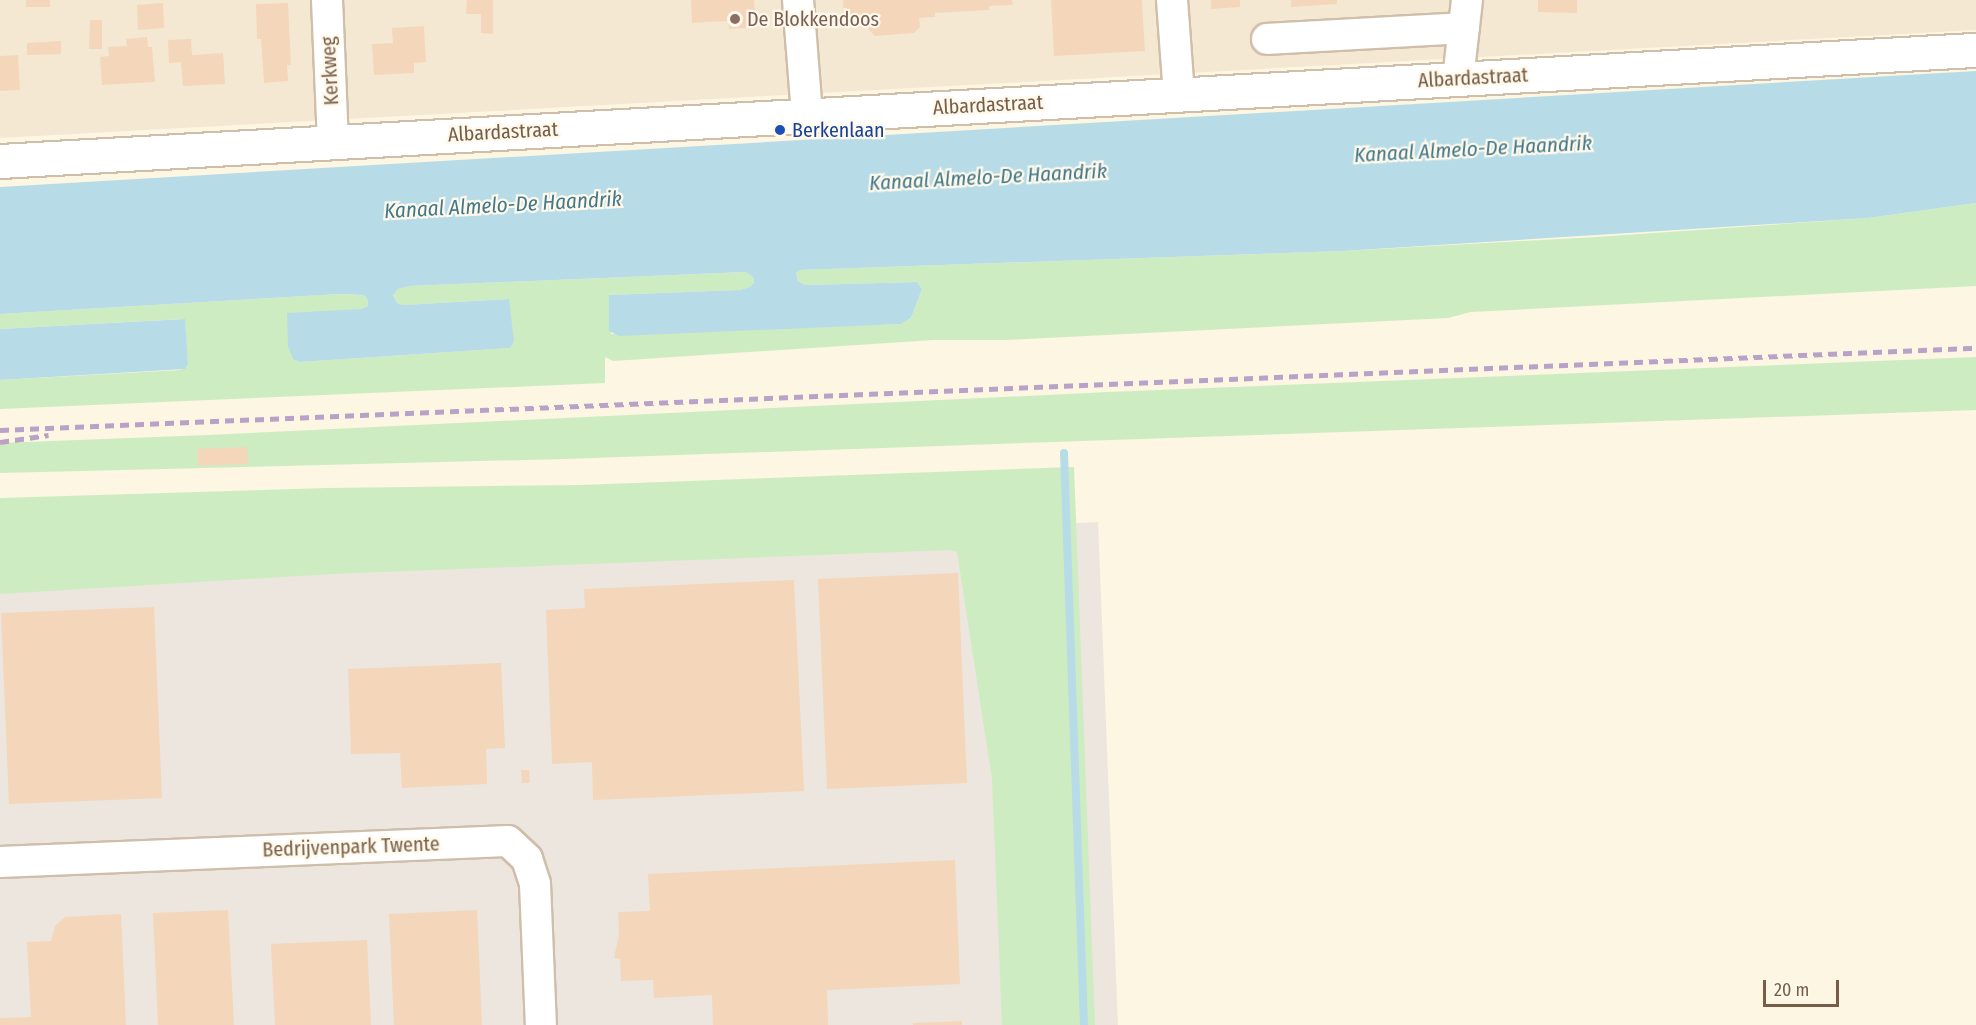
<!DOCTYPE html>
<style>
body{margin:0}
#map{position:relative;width:1976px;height:1025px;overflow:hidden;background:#fdf6e3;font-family:"Fira Sans Condensed",sans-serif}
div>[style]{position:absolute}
.residential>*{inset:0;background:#f5e8d2}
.industrial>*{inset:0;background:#ece6de}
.green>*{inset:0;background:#ceecc1}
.water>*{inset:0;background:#b7dce8}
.stream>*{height:8px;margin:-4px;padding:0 4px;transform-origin:4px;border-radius:4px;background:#b7dce8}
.building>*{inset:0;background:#f4d6ba}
.roads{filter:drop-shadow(2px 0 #cfbeaa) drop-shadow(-2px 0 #cfbeaa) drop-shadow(0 2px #cfbeaa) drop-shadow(0 -2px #cfbeaa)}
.street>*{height:30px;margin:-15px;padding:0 15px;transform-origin:15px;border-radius:15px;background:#fff}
.secondary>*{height:33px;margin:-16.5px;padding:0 16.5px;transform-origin:16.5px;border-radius:16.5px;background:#fff}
.rail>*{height:4.5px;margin-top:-2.25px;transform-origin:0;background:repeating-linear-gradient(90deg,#b9a1c7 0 9px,transparent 0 15px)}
.dots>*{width:16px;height:16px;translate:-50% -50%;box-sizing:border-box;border:3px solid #fff9eb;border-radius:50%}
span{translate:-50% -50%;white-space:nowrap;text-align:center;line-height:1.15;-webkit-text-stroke:4.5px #fff9eb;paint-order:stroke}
.education-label{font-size:20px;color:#785e54}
.left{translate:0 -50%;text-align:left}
.street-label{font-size:20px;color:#775d48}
.transit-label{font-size:20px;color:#164399}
.water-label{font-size:21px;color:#41788b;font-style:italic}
.scale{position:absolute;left:1763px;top:980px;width:76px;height:27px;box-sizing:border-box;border:3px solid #775d48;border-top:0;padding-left:8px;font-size:18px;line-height:21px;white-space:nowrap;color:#775d48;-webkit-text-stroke:4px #fff9eb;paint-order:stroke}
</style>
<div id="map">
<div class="residential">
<div style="clip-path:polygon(0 0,1976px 0,1976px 30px,0 138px)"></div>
</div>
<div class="industrial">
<div style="clip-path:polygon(1098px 522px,1118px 1025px,0 1025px,0 574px)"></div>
</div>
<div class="green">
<div style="clip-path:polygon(1976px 203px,1976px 286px,1471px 312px,1448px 318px,1006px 340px,933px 340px,613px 361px,605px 357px,605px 383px,0 409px,0 380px,180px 370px,188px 364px,184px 319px,0 329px,0 314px,340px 294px,363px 295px,367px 298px,368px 306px,361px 309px,300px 362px,510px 348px,509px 299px,403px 305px,397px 303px,393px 295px,397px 289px,410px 286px,746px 272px,753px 277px,754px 283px,751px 287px,739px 290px,609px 295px,611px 334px,901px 324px,911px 318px,922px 289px,917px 282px,806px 285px,798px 281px,796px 273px,799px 270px,1343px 251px,1596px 237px,1868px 218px)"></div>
<div style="clip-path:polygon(1976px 357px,1976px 410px,565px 459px,0 473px,0 443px,208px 435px,1108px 392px)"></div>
<div style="clip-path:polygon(1074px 467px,1095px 1025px,1002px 1025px,992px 779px,957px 552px,949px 550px,332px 574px,0 594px,0 498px,326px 488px,580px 485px)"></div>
</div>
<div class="water">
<div style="clip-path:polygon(1976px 71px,1976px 203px,1868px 218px,1343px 251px,800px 270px,796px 273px,798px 281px,806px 285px,917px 282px,922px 289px,911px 318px,901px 324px,619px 336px,609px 331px,609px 295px,739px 290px,750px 287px,754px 283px,753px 277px,746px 272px,410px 286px,398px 289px,393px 295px,397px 303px,403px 305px,509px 299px,514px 341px,510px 348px,300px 362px,293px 359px,288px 346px,287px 313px,361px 309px,368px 306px,367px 298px,363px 295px,340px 294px,0 314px,0 187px)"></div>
<div style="clip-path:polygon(185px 319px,188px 364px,185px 369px,0 380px,0 329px)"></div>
</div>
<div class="stream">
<div style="left:1064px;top:453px;width:572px;rotate:88deg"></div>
</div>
<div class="building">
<div style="clip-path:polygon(26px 0,50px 0,50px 7px,26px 7px)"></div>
<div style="clip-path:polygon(467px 0,493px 0,493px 34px,481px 33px,481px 14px,466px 14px)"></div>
<div style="clip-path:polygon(691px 0,754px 0,756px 27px,729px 29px,728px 21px,692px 23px)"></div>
<div style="clip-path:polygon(843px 0,1012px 0,1013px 5px,989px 6px,989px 10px,935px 13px,935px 17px,919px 18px,920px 27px,914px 33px,875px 36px,869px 30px,868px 19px,844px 21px)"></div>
<div style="clip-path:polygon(1051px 0,1142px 0,1145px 51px,1054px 56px)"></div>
<div style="clip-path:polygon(1211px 0,1240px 0,1240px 7px,1211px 9px)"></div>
<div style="clip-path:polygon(1291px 0,1337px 0,1337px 4px,1291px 7px)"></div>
<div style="clip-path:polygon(1538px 0,1577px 0,1577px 13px,1538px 12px)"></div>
<div style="clip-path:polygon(163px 3px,164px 28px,138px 30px,137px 5px)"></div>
<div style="clip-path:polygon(288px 3px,291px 65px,287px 65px,288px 81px,264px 83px,261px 39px,257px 39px,256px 4px)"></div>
<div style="clip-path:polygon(90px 20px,102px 20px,102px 49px,89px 49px)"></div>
<div style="clip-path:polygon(424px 26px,426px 62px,414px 63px,414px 73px,374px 75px,372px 44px,393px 43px,392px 28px)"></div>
<div style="clip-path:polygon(147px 37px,148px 47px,152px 47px,155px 82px,102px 85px,100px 57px,109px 56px,108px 47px,127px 46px,126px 39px)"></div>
<div style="clip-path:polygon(191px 39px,192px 55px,223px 53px,225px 84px,183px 86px,181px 62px,169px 63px,168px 40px)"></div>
<div style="clip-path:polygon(61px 41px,61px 54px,27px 55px,27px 43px)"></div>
<div style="clip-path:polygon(18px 55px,20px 90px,0 91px,0 56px)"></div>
<div style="clip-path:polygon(247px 447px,248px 464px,198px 466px,197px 449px)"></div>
<div style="clip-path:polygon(958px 573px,967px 783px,827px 789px,818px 579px)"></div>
<div style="clip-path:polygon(794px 580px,804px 791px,593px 800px,592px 762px,552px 764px,546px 610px,585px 608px,584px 589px)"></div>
<div style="clip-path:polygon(154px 607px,162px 798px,9px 804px,1px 613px)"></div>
<div style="clip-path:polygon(501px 663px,505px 748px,486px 749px,487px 784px,402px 788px,400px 753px,351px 754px,348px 669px)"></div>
<div style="clip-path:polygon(521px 770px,529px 770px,530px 783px,522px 783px)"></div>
<div style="clip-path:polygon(955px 860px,960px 984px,827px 990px,828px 1025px,713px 1025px,712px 995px,654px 998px,653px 980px,621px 981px,620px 959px,614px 958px,619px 935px,618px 912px,650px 911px,648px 874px)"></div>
<div style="clip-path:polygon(228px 910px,234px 1025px,158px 1025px,153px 913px)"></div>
<div style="clip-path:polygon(477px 910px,482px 1025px,394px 1025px,389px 914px)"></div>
<div style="clip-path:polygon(121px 914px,126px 1025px,0 1025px,0 1018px,31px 1017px,27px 942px,51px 941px,55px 926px,65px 917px)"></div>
<div style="clip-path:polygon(367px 940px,371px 1025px,275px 1025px,271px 944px)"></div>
<div style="clip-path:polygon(962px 1021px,962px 1025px,913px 1025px,913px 1023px)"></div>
</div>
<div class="roads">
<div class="street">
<div style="left:327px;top:0;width:141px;rotate:87.6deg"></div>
<div style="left:798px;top:0;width:114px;rotate:85.5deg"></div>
<div style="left:1172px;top:0;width:95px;rotate:85.8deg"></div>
<div style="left:1267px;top:39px;width:197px;rotate:-3.2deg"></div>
<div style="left:1458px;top:79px;width:80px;rotate:-83.5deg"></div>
<div style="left:0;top:862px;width:508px;rotate:-2.37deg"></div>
<div style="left:508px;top:841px;width:26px;rotate:43deg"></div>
<div style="left:527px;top:859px;width:26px;rotate:72deg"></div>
<div style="left:535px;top:884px;width:141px;rotate:87.6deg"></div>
</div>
<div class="secondary">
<div style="left:0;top:161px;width:1979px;rotate:-3.22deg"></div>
</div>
</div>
<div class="rail">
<div style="left:0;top:430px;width:1978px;rotate:-2.38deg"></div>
<div style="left:0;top:442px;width:49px;rotate:-8.3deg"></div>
</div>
<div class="dots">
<div style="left:735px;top:19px;background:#8d6e63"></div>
<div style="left:780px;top:130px;background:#1a4fb4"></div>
</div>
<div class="education-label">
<span class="left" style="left:747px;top:19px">De Blokkendoos</span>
</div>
<div class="street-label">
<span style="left:330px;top:71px;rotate:-93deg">Kerkweg</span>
<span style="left:1473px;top:78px;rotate:-3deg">Albardastraat</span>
<span style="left:988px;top:105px;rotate:-3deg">Albardastraat</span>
<span style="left:503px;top:132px;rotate:-3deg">Albardastraat</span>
<span style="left:351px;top:847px;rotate:-2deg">Bedrijvenpark Twente</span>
</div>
<div class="transit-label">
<span class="left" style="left:792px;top:130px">Berkenlaan</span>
</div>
<div class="water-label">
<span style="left:1473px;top:149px;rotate:-3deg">Kanaal Almelo-De Haandrik</span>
<span style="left:988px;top:177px;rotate:-3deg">Kanaal Almelo-De Haandrik</span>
<span style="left:503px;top:205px;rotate:-3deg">Kanaal Almelo-De Haandrik</span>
</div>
<div class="scale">20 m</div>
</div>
